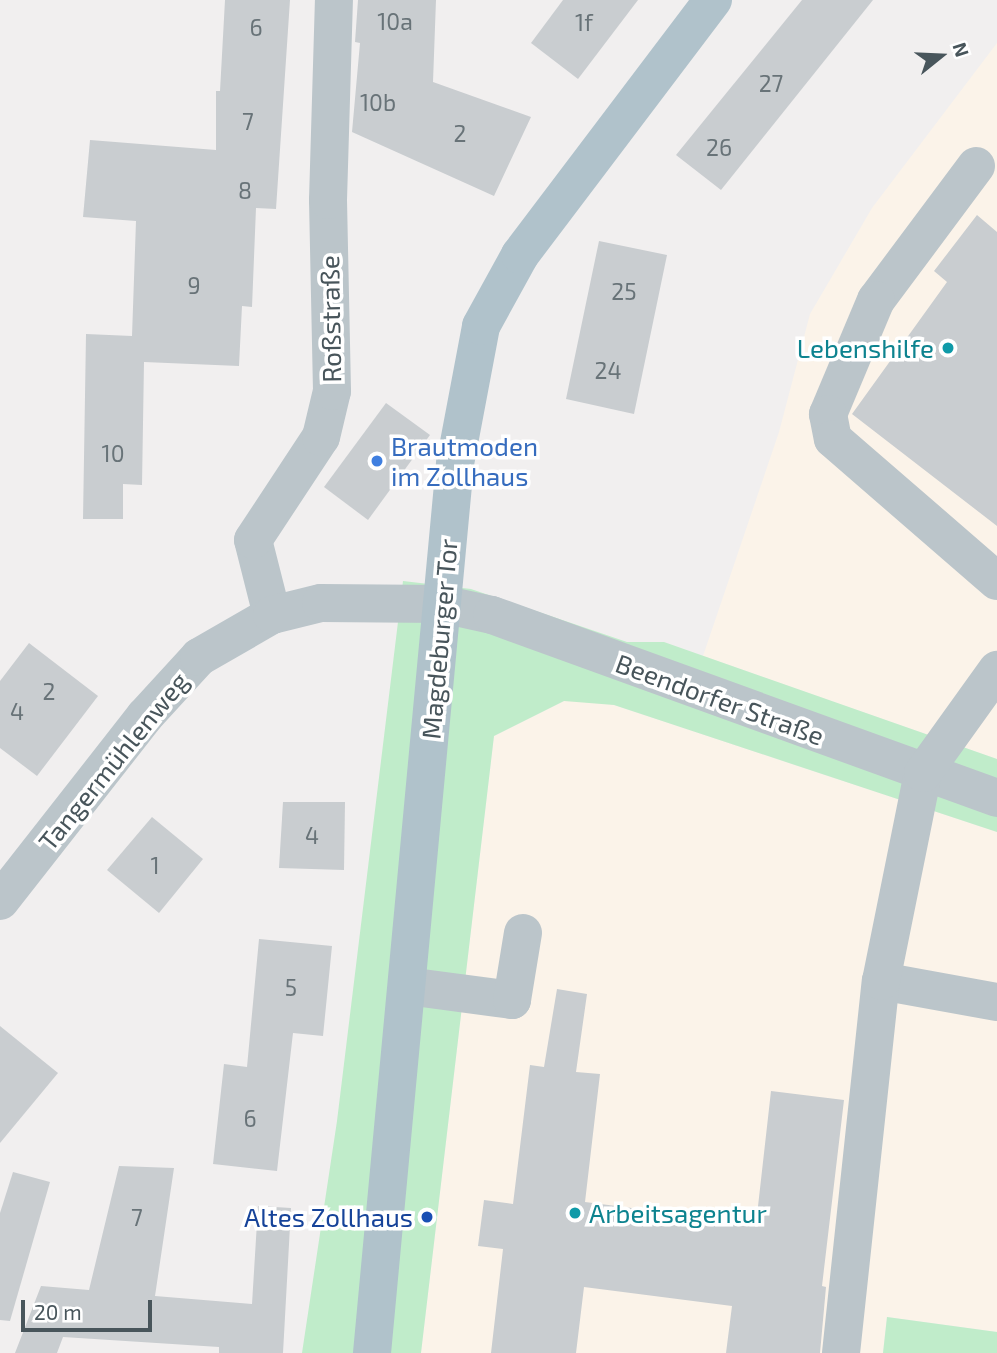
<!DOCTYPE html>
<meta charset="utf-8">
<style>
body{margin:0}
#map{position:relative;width:997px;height:1353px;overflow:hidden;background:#f1efef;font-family:"Exo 2",sans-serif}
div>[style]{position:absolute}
.commercial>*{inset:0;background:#fbf3e9}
.green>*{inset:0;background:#c0ecca}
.building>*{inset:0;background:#c9cdd0}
.minor>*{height:38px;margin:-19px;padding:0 19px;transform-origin:19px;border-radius:19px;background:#bbc5ca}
.major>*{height:38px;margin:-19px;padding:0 19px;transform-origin:19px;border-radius:19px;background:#b0c2cb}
.dots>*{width:19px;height:19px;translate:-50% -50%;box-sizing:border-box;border:4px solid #fff;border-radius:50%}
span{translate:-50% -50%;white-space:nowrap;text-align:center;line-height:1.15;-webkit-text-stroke:7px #fff;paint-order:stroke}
.number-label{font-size:23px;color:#687378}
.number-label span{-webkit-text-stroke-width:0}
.street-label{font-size:26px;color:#48555b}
.culture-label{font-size:26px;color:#0d838f}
.right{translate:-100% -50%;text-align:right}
.left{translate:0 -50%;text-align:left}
.shop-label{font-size:26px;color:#366cbe}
.transit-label{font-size:26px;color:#164399}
.north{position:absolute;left:906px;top:21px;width:70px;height:70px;-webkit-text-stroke:5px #fff;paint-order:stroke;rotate:72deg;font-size:19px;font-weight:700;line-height:28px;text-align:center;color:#48555b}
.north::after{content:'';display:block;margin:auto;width:24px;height:32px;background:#48555b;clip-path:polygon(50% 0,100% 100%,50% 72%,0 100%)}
.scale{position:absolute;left:21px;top:1300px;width:131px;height:32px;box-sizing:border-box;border:4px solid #48555b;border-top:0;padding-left:9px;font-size:21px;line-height:24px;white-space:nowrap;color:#48555b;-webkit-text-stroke:5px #fff;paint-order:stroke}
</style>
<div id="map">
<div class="commercial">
<div style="clip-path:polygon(997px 43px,997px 759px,703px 656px,779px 432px,810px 314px,872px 208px)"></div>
<div style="clip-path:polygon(587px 699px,614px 705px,997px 832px,997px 1332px,887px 1317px,883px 1353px,421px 1353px,494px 736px,564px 701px)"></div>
</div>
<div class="green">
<div style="clip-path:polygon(403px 581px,471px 589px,627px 642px,664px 642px,997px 759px,997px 832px,614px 705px,564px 701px,494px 736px,421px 1353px,302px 1353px,337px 1121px)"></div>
<div style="clip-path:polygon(887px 1317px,997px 1332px,997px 1353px,883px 1353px)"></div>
</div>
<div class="building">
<div style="clip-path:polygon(225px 0,290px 0,276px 209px,256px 208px,252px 307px,242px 306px,239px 366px,144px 362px,142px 485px,123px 484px,123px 519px,83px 519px,86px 334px,132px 336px,136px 221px,83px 217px,90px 140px,216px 150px,216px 91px,220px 91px)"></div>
<div style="clip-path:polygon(358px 0,436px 0,433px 82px,531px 117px,494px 196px,352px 132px,360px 43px,355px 42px)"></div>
<div style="clip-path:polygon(563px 0,638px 0,578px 79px,531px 43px)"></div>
<div style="clip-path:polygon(802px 0,873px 0,721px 190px,676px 155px)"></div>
<div style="clip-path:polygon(977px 215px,997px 232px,997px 526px,852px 414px,947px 282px,934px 271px)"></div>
<div style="clip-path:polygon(599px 241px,667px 255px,634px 414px,566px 399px)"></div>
<div style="clip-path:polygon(386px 403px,430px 435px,368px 520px,324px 487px)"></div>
<div style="clip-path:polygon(29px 643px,98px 696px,37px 776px,0 748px,0 681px)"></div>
<div style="clip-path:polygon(283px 802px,345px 802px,344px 870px,279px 868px)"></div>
<div style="clip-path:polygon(152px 817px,203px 859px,159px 913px,107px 870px)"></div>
<div style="clip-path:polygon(259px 939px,332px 946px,323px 1036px,293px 1033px,277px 1171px,213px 1164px,224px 1064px,247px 1067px)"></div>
<div style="clip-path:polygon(557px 989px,587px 994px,576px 1072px,600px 1074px,585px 1202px,756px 1224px,771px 1091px,844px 1100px,822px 1286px,826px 1287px,820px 1353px,726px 1353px,732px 1306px,584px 1287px,576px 1353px,491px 1353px,503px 1249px,478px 1246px,484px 1200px,513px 1204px,530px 1065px,544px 1067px)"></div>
<div style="clip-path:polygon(0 1026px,58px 1073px,0 1143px)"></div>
<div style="clip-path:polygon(119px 1166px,174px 1168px,155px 1296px,252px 1304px,258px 1206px,291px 1208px,283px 1353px,219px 1353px,219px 1347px,63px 1337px,57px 1353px,15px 1353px,41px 1286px,89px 1290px)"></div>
<div style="clip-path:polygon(13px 1172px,50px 1182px,10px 1321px,0 1320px,0 1213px)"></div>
</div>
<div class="minor">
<div style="left:976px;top:166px;width:167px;rotate:126.7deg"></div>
<div style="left:876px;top:300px;width:124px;rotate:112.8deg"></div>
<div style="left:828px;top:414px;width:25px;rotate:79deg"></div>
<div style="left:833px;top:439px;width:217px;rotate:40.9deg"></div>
<div style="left:272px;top:615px;width:77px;rotate:-104.2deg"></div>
<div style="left:253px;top:540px;width:123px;rotate:-56.6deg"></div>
<div style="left:321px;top:437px;width:47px;rotate:-76.6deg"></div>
<div style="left:332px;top:391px;width:191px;rotate:-91.2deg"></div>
<div style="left:328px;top:200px;width:200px;rotate:-88.3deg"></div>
<div style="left:0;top:901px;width:235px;rotate:-51.9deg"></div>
<div style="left:145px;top:716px;width:80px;rotate:-47.5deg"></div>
<div style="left:199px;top:657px;width:84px;rotate:-29.9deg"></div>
<div style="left:272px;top:615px;width:50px;rotate:-13.8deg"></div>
<div style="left:321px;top:603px;width:121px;rotate:0.5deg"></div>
<div style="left:442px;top:604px;width:51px;rotate:12.4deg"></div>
<div style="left:492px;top:615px;width:537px;rotate:19.92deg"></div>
<div style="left:881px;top:981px;width:118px;rotate:10.3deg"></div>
<div style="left:407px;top:986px;width:106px;rotate:7.6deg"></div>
<div style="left:512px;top:1000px;width:68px;rotate:-80.7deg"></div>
<div style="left:841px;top:1353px;width:374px;rotate:-83.9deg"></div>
<div style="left:881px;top:981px;width:212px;rotate:-78.6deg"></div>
<div style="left:923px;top:773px;width:127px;rotate:-54.3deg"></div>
</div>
<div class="major">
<div style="left:372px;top:1353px;width:893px;rotate:-84.67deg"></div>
<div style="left:455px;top:464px;width:140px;rotate:-79.3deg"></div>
<div style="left:481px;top:326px;width:81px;rotate:-61.2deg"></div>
<div style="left:520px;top:255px;width:320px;rotate:-52.9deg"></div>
</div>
<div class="dots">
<div style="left:948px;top:348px;background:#0f9aa8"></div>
<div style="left:377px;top:461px;background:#3f7fe0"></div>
<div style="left:575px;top:1213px;background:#0f9aa8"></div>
<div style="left:427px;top:1217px;background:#1a4fb4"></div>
</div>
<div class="number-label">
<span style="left:395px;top:21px">10a</span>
<span style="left:584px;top:22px">1f</span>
<span style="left:256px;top:27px">6</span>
<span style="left:771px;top:83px">27</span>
<span style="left:378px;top:102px">10b</span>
<span style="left:248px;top:121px">7</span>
<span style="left:460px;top:133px">2</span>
<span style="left:719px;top:147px">26</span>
<span style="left:245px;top:190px">8</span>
<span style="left:194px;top:285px">9</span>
<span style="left:624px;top:291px">25</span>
<span style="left:608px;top:370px">24</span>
<span style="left:113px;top:453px">10</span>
<span style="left:49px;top:691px">2</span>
<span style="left:17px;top:711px">4</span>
<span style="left:312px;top:835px">4</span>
<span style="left:155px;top:865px">1</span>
<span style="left:291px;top:987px">5</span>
<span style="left:250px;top:1118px">6</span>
<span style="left:137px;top:1217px">7</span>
</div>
<div class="street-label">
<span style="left:330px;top:319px;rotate:-91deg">Roßstraße</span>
<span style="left:439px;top:639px;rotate:-85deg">Magdeburger Tor</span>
<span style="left:720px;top:699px;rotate:20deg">Beendorfer Straße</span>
<span style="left:113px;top:761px;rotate:-51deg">Tangermühlenweg</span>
</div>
<div class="culture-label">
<span class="right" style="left:934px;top:348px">Lebenshilfe</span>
<span class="left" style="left:589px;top:1213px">Arbeitsagentur</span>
</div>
<div class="shop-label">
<span class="left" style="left:391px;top:461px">Brautmoden<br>im Zollhaus</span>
</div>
<div class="transit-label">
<span class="right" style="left:413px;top:1217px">Altes Zollhaus</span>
</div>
<div class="north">N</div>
<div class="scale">20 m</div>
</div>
